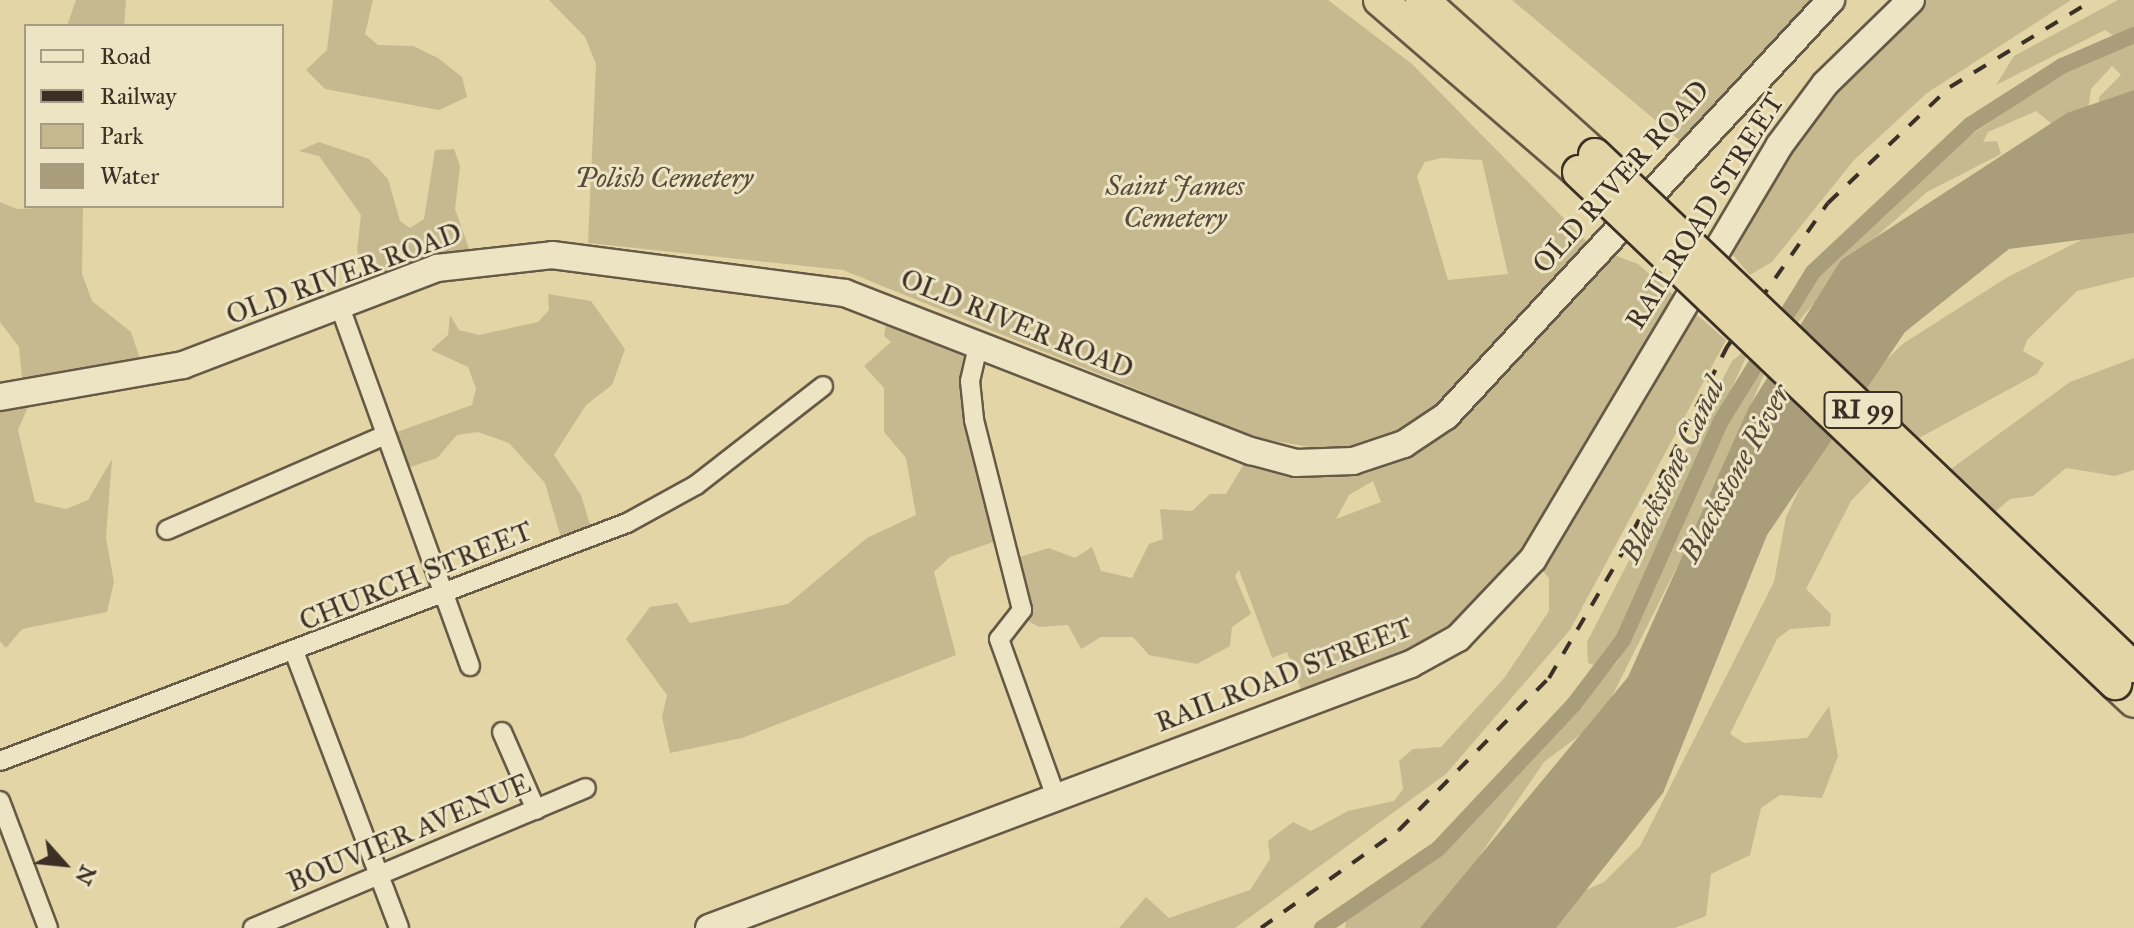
<!DOCTYPE html>
<style>
body{margin:0}
#map{position:relative;width:2134px;height:928px;overflow:hidden;background:#e3d5a5;font-family:"IM FELL Great Primer",serif}
div>[style]{position:absolute}
.green>*{inset:0;background:#c7b98f}
.water>*{inset:0;background:#aa9d7a}
.canal>*{height:16px;margin:-8px;padding:0 8px;transform-origin:8px;border-radius:8px;background:#aa9d7a}
.roads{filter:drop-shadow(2px 0 #665946) drop-shadow(-2px 0 #665946) drop-shadow(0 2px #665946) drop-shadow(0 -2px #665946)}
.street>*{height:18px;margin:-9px;padding:0 9px;transform-origin:9px;border-radius:9px;background:#ede4c4}
.secondary>*{height:26px;margin:-13px;padding:0 13px;transform-origin:13px;border-radius:13px;background:#ede4c4}
.highway>*{height:32px;margin:-16px;padding:0 16px;transform-origin:16px;border-radius:16px;background:#e3d5a5}
.rail>*{height:4px;margin-top:-2px;transform-origin:0;background:repeating-linear-gradient(90deg,#3c3026 0 14px,transparent 0 28px)}
.bridges{filter:drop-shadow(2px 0 #3c3026) drop-shadow(-2px 0 #3c3026) drop-shadow(0 2px #3c3026) drop-shadow(0 -2px #3c3026)}
.highway-bridge>*{height:32px;margin:-16px;padding:0 16px;transform-origin:16px;border-radius:16px;background:#e3d5a5}
span{translate:-50% -50%;white-space:nowrap;text-align:center;line-height:1.15;-webkit-text-stroke:6px #ede4c4;paint-order:stroke}
.shield-label span{padding:2px 6px;background:#ede4c4;border:2px solid;border-radius:6px;-webkit-text-stroke-width:0}
.shield-label{font-size:26px;color:#3c3026;font-weight:700}
.street-label{font-size:28px;color:#3c3026}
.park-label{font-size:28px;color:#584b3b;font-style:italic}
.water-label{font-size:30px;color:#584b3b;font-style:italic}
.legend{position:absolute;left:24px;top:24px;width:260px;height:184px;box-sizing:border-box;background:#ede4c4;border:2px solid #a69c85;margin:0;padding:10px 14px;list-style:none;font-size:24px;color:#3c3026}
.legend li{display:flex;align-items:center;gap:16px;height:40px}
.legend b{width:40px;border:2px solid #a69c85}
.north{position:absolute;left:24px;top:824px;width:80px;height:80px;-webkit-text-stroke:6px #ede4c4;paint-order:stroke;rotate:117deg;font-size:22px;font-weight:700;line-height:32px;text-align:center;color:#3c3026}
.north::after{content:'';display:block;margin:auto;width:28px;height:36px;background:#3c3026;clip-path:polygon(50% 0,100% 100%,50% 72%,0 100%)}
</style>
<div id="map">
<div class="green">
<div style="clip-path:polygon(76px 0,126px 0,124px 26px,67px 26px)"></div>
<div style="clip-path:polygon(333px 0,373px 0,365px 34px,378px 45px,413px 46px,438px 58px,462px 77px,467px 97px,439px 110px,325px 89px,306px 70px,327px 50px)"></div>
<div style="clip-path:polygon(evenodd,549px 0,1328px 0,1412px 64px,1592px 247px,1638px 264px,1726px 340px,1570px 630px,1446px 774px,1235px 928px,1119px 928px,1146px 897px,1169px 918px,1250px 890px,1270px 859px,1268px 841px,1293px 822px,1311px 831px,1348px 811px,1394px 801px,1403px 789px,1399px 761px,1413px 749px,1441px 747px,1505px 677px,1549px 611px,1549px 578px,1532px 558px,1436px 643px,1303px 695px,1287px 652px,1272px 658px,1239px 570px,1235px 576px,1251px 614px,1232px 627px,1230px 646px,1197px 664px,1149px 655px,1133px 637px,1101px 637px,1081px 649px,1068px 625px,1039px 627px,1014px 613px,1013px 559px,1049px 548px,1075px 558px,1092px 547px,1101px 571px,1132px 578px,1149px 544px,1163px 539px,1160px 509px,1192px 511px,1210px 494px,1226px 494px,1254px 447px,1336px 455px,1369px 442px,1334px 451px,1257px 438px,843px 270px,588px 243px,596px 64px,585px 37px,549px 0,1441px 158px,1482px 160px,1508px 274px,1448px 280px,1417px 176px,1425px 162px,1441px 158px,549px 0,1373px 481px,1381px 502px,1336px 519px,1349px 495px,1373px 481px)"></div>
<div style="clip-path:polygon(1512px 0,1821px 0,1685px 145px)"></div>
<div style="clip-path:polygon(1908px 0,2071px 0,1927px 93px,1854px 160px,1772px 262px,1750px 275px,1721px 241px,1785px 125px)"></div>
<div style="clip-path:polygon(2118px 0,2134px 0,2134px 108px,2100px 113px,2099px 97px,2121px 75px,2112px 66px,2091px 89px,2088px 111px,2052px 124px,2036px 111px,1988px 132px,1983px 142px,1997px 141px,2001px 154px,1927px 192px,1852px 258px,1788px 334px,1780px 328px,1814px 276px,1932px 162px,2114px 36px,2105px 30px,1996px 85px,2014px 56px)"></div>
<div style="clip-path:polygon(319px 142px,369px 159px,388px 179px,400px 221px,410px 228px,424px 219px,435px 150px,454px 149px,460px 166px,455px 209px,471px 254px,369px 287px,357px 250px,361px 215px,319px 156px,299px 151px)"></div>
<div style="clip-path:polygon(0 202px,17px 209px,83px 206px,82px 274px,92px 301px,131px 332px,143px 368px,35px 390px,18px 430px,35px 502px,66px 509px,88px 500px,112px 459px,106px 538px,114px 582px,107px 612px,22px 629px,6px 648px,0 641px,0 393px,23px 388px,19px 347px,0 322px)"></div>
<div style="clip-path:polygon(2134px 223px,2134px 277px,2077px 291px,2027px 340px,2023px 351px,2044px 363px,2037px 374px,1919px 438px,1860px 384px,1904px 343px,2006px 278px,2099px 231px)"></div>
<div style="clip-path:polygon(548px 294px,591px 301px,625px 349px,612px 385px,586px 405px,554px 455px,581px 495px,592px 531px,562px 541px,545px 483px,509px 443px,478px 432px,457px 435px,437px 458px,402px 470px,386px 436px,472px 405px,476px 389px,468px 367px,431px 350px,448px 335px,450px 315px,459px 330px,479px 335px,538px 322px,549px 310px)"></div>
<div style="clip-path:polygon(888px 312px,974px 339px,971px 378px,1002px 539px,950px 557px,934px 572px,956px 655px,742px 738px,670px 753px,662px 717px,667px 695px,626px 639px,650px 607px,677px 603px,690px 623px,788px 604px,867px 538px,916px 515px,906px 458px,884px 432px,884px 388px,864px 366px,891px 342px,884px 336px)"></div>
<div style="clip-path:polygon(1751px 346px,1613px 648px,1596px 666px,1588px 663px,1587px 642px,1732px 361px)"></div>
<div style="clip-path:polygon(1762px 352px,1769px 363px,1701px 519px,1600px 720px,1544px 762px,1430px 928px,1345px 928px,1348px 907px,1369px 903px,1445px 852px,1618px 661px)"></div>
<div style="clip-path:polygon(2134px 358px,2134px 470px,2115px 476px,2066px 468px,2033px 496px,2010px 499px,1995px 512px,1951px 469px,2070px 382px)"></div>
<div style="clip-path:polygon(1826px 433px,1873px 478px,1851px 501px,1806px 589px,1831px 614px,1830px 626px,1790px 629px,1777px 639px,1730px 734px,1744px 743px,1807px 738px,1829px 706px,1838px 756px,1822px 798px,1780px 795px,1761px 808px,1750px 855px,1711px 874px,1706px 916px,1675px 928px,1544px 928px,1570px 897px,1604px 882px,1640px 846px,1774px 582px,1786px 517px)"></div>
</div>
<div class="water">
<div style="clip-path:polygon(2134px 90px,2134px 233px,2009px 249px,1905px 332px,1767px 535px,1663px 793px,1556px 928px,1420px 928px,1628px 677px,1749px 407px,1841px 260px,2067px 113px)"></div>
</div>
<div class="canal">
<div style="left:1322px;top:928px;width:140px;rotate:-34.3deg"></div>
<div style="left:1438px;top:849px;width:199px;rotate:-46.8deg"></div>
<div style="left:1574px;top:704px;width:81px;rotate:-52.6deg"></div>
<div style="left:1623px;top:640px;width:240px;rotate:-65.9deg"></div>
<div style="left:1721px;top:421px;width:175px;rotate:-58.3deg"></div>
<div style="left:1813px;top:272px;width:215px;rotate:-43.1deg"></div>
<div style="left:1970px;top:125px;width:109px;rotate:-32.7deg"></div>
<div style="left:2062px;top:66px;width:78px;rotate:-23.3deg"></div>
</div>
<div class="roads">
<div class="street">
<div style="left:340px;top:307px;width:382px;rotate:70.1deg"></div>
<div style="left:979px;top:342px;width:40px;rotate:103deg"></div>
<div style="left:970px;top:381px;width:39px;rotate:84deg"></div>
<div style="left:974px;top:420px;width:196px;rotate:75.8deg"></div>
<div style="left:1022px;top:610px;width:37px;rotate:128deg"></div>
<div style="left:999px;top:639px;width:168px;rotate:70.2deg"></div>
<div style="left:167px;top:530px;width:236px;rotate:-23.5deg"></div>
<div style="left:295px;top:654px;width:293px;rotate:69.2deg"></div>
<div style="left:502px;top:732px;width:85px;rotate:66.4deg"></div>
<div style="left:0;top:761px;width:671px;rotate:-20.79deg"></div>
<div style="left:627px;top:523px;width:79px;rotate:-28.8deg"></div>
<div style="left:696px;top:485px;width:161px;rotate:-37.9deg"></div>
<div style="left:0;top:801px;width:136px;rotate:69.3deg"></div>
<div style="left:253px;top:928px;width:361px;rotate:-22.8deg"></div>
</div>
<div class="secondary">
<div style="left:0;top:397px;width:186px;rotate:-9.9deg"></div>
<div style="left:183px;top:365px;width:272px;rotate:-20.9deg"></div>
<div style="left:437px;top:268px;width:116px;rotate:-6.4deg"></div>
<div style="left:552px;top:255px;width:295px;rotate:7.4deg"></div>
<div style="left:845px;top:293px;width:436px;rotate:21.3deg"></div>
<div style="left:1251px;top:451px;width:47px;rotate:14.9deg"></div>
<div style="left:1296px;top:463px;width:57px;rotate:-2deg"></div>
<div style="left:1353px;top:461px;width:54px;rotate:-18.4deg"></div>
<div style="left:1404px;top:444px;width:50px;rotate:-33.7deg"></div>
<div style="left:1446px;top:416px;width:567px;rotate:-47.22deg"></div>
<div style="left:709px;top:928px;width:750px;rotate:-20.61deg"></div>
<div style="left:1411px;top:664px;width:54px;rotate:-29deg"></div>
<div style="left:1458px;top:638px;width:109px;rotate:-46.5deg"></div>
<div style="left:1533px;top:559px;width:481px;rotate:-59.2deg"></div>
<div style="left:1779px;top:146px;width:77px;rotate:-53.4deg"></div>
<div style="left:1825px;top:84px;width:120px;rotate:-44.3deg"></div>
</div>
<div class="highway">
<div style="left:1380px;top:0;width:263px;rotate:40.8deg"></div>
<div style="left:1422px;top:0;width:232px;rotate:41.9deg"></div>
<div style="left:2115px;top:683px;width:26px;rotate:43deg"></div>
</div>
</div>
<div class="rail">
<div style="left:1261px;top:928px;width:169px;rotate:-35.4deg"></div>
<div style="left:1399px;top:830px;width:214px;rotate:-45.4deg"></div>
<div style="left:1549px;top:678px;width:140px;rotate:-59.6deg"></div>
<div style="left:1620px;top:557px;width:236px;rotate:-63deg"></div>
<div style="left:1727px;top:347px;width:176px;rotate:-55deg"></div>
<div style="left:1828px;top:203px;width:168px;rotate:-43.6deg"></div>
<div style="left:1950px;top:87px;width:167px;rotate:-31.3deg"></div>
</div>
<div class="bridges">
<div class="highway-bridge">
<div style="left:1595px;top:155px;width:741px;rotate:43.63deg"></div>
<div style="left:1579px;top:172px;width:741px;rotate:43.63deg"></div>
</div>
</div>
<div class="shield-label">
<span style="left:1863px;top:410px">RI 99</span>
</div>
<div class="street-label">
<span style="left:1621px;top:177px;rotate:-48deg">OLD RIVER ROAD</span>
<span style="left:1705px;top:211px;rotate:-58deg">RAILROAD STREET</span>
<span style="left:344px;top:274px;rotate:-20deg">OLD RIVER ROAD</span>
<span style="left:1017px;top:324px;rotate:22deg">OLD RIVER ROAD</span>
<span style="left:416px;top:576px;rotate:-22deg">CHURCH STREET</span>
<span style="left:1284px;top:675px;rotate:-21deg">RAILROAD STREET</span>
<span style="left:409px;top:833px;rotate:-23deg">BOUVIER AVENUE</span>
</div>
<div class="park-label">
<span style="left:664px;top:178px">Polish Cemetery</span>
<span style="left:1175px;top:202px">Saint James<br>Cemetery</span>
</div>
<div class="water-label">
<span style="left:1672px;top:470px;rotate:-64deg">Blackstone Canal</span>
<span style="left:1735px;top:473px;rotate:-61deg">Blackstone River</span>
</div>
<ul class="legend">
<li><b style="height:10px;background:#ede4c4"></b>Road</li>
<li><b style="height:10px;background:#3c3026"></b>Railway</li>
<li><b style="height:22px;background:#c7b98f"></b>Park</li>
<li><b style="height:22px;background:#aa9d7a"></b>Water</li>
</ul>
<div class="north">N</div>
</div>
